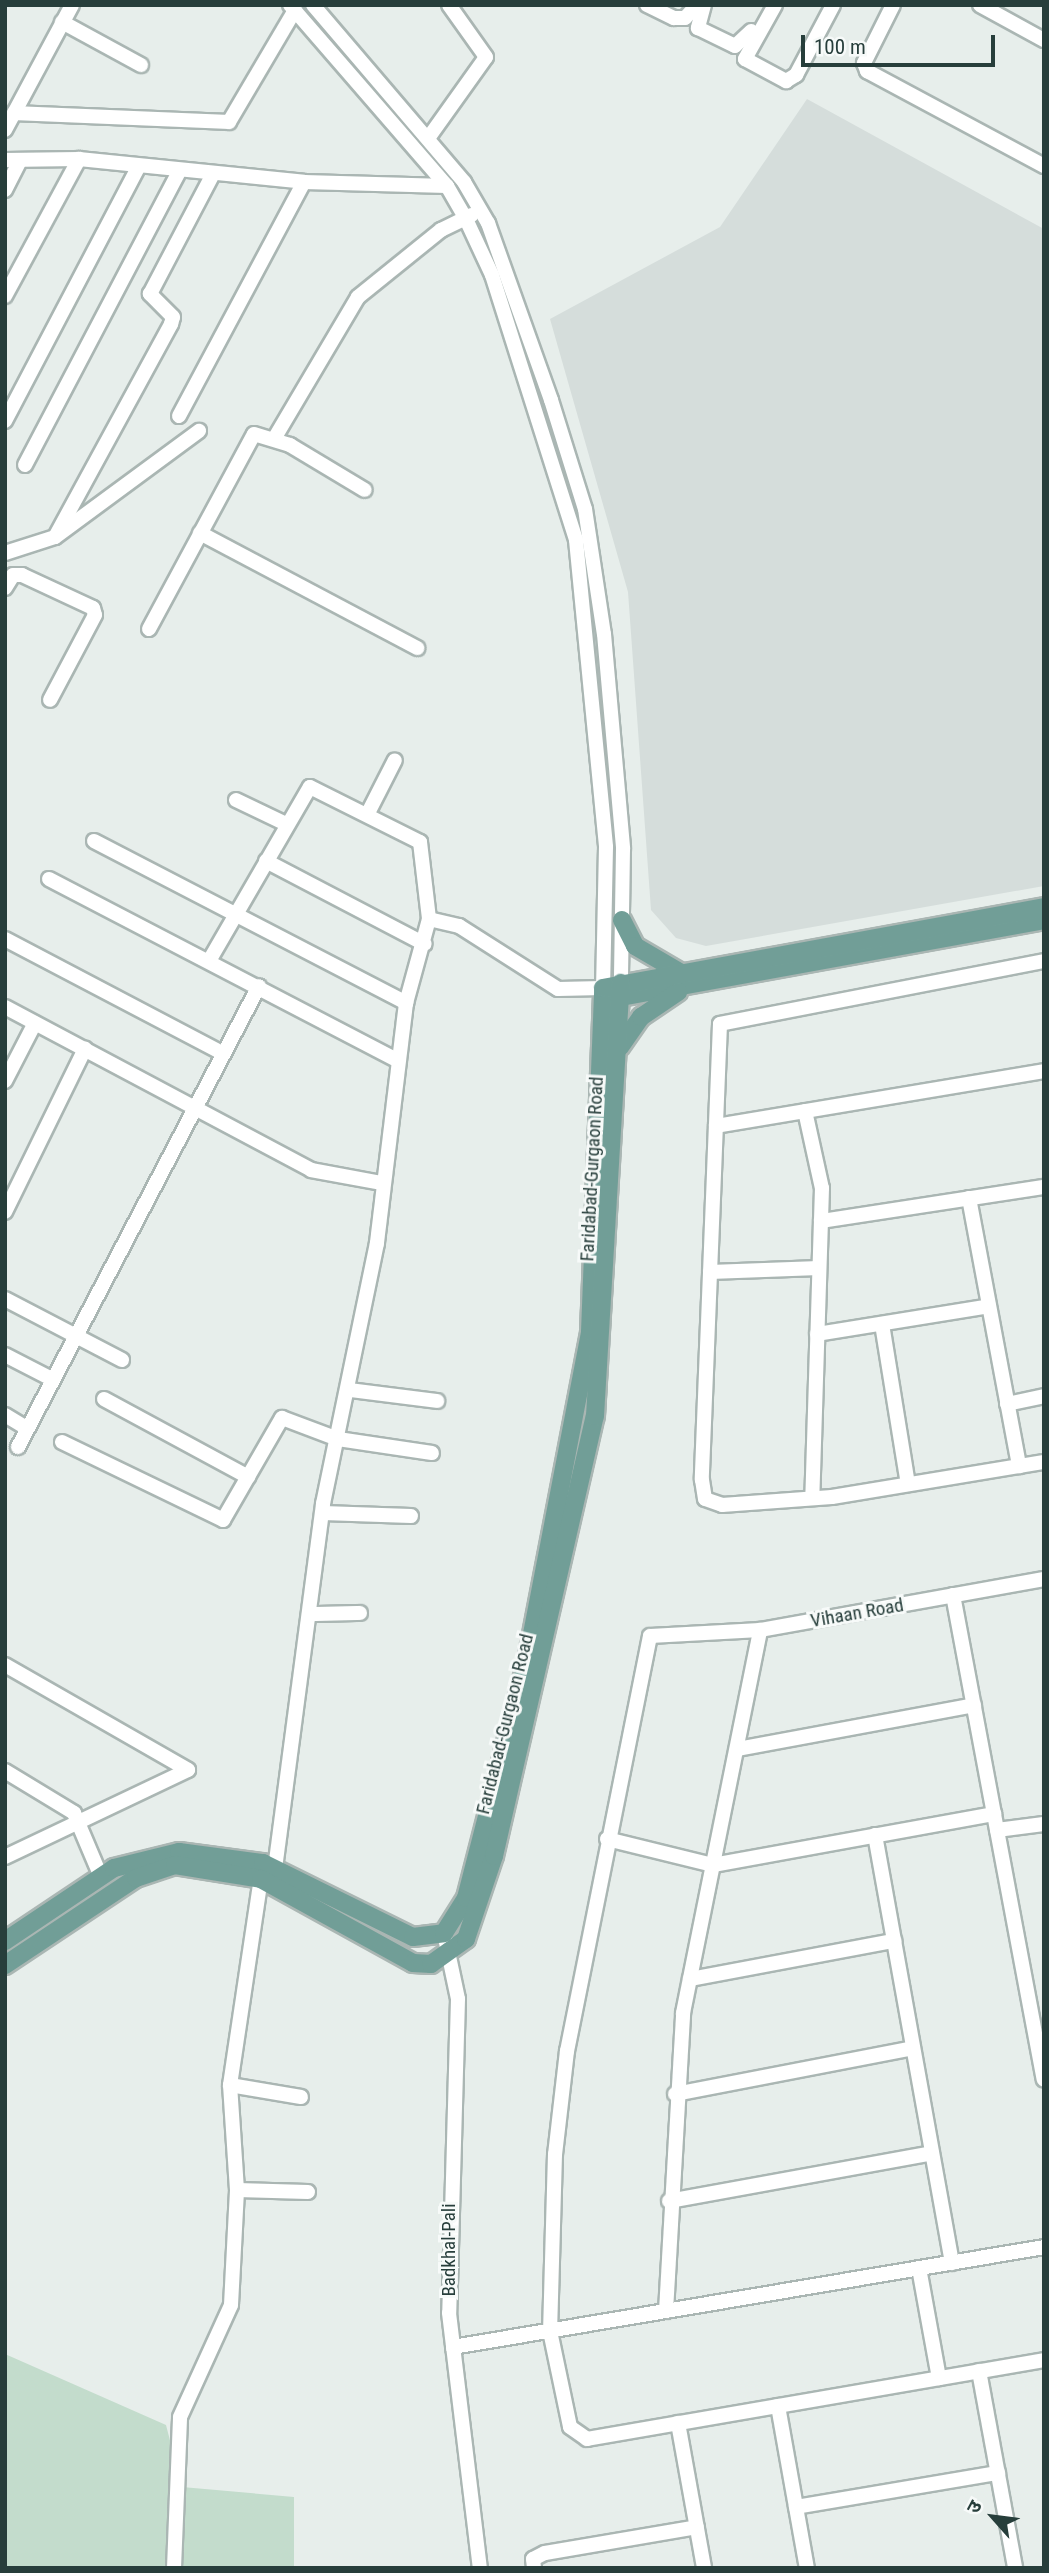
<!DOCTYPE html>
<meta charset="utf-8">
<style>
body{margin:0}
#map{position:relative;width:1049px;height:2573px;overflow:hidden;background:#e7eeeb;font-family:"Roboto Condensed","Noto Sans Devanagari",sans-serif}
div>[style]{position:absolute}
.built>*{inset:0;background:#d5dddb}
.green>*{inset:0;background:#c3dccc}
.roads{filter:drop-shadow(2px 0 #aab6b3) drop-shadow(-2px 0 #aab6b3) drop-shadow(0 2px #aab6b3) drop-shadow(0 -2px #aab6b3)}
.minor>*{height:14px;margin:-7px;padding:0 7px;transform-origin:7px;border-radius:7px;background:#fff}
.major>*{height:18px;margin:-9px;padding:0 9px;transform-origin:9px;border-radius:9px;background:#719e97}
span{translate:-50% -50%;white-space:nowrap;text-align:center;line-height:1.15;-webkit-text-stroke:6px #f7faf9;paint-order:stroke}
.street-label{font-size:19px;color:#273e3b}
.frame{position:absolute;inset:0;border:7px solid #273e3b;pointer-events:none}
.north{position:absolute;left:958px;top:2482px;width:70px;height:70px;-webkit-text-stroke:5px #f7faf9;paint-order:stroke;rotate:298deg;font-size:19px;font-weight:700;line-height:28px;text-align:center;color:#273e3b}
.north::after{content:'';display:block;margin:auto;width:24px;height:32px;background:#273e3b;clip-path:polygon(50% 0,100% 100%,50% 72%,0 100%)}
.scale{position:absolute;left:801px;top:35px;width:194px;height:32px;box-sizing:border-box;border:4px solid #273e3b;border-top:0;padding-left:9px;font-size:21px;line-height:24px;white-space:nowrap;color:#273e3b;-webkit-text-stroke:5px #f7faf9;paint-order:stroke}
</style>
<div id="map">
<div class="built">
<div style="clip-path:polygon(807px 99px,1044px 229px,1044px 886px,706px 946px,676px 938px,651px 910px,628px 592px,550px 319px,720px 227px)"></div>
</div>
<div class="green">
<div style="clip-path:polygon(5px 2354px,166px 2425px,182px 2487px,294px 2497px,294px 2568px,5px 2568px)"></div>
</div>
<div class="roads">
<div class="minor">
<div style="left:290px;top:5px;width:240px;rotate:49.1deg"></div>
<div style="left:447px;top:186px;width:36px;rotate:60deg"></div>
<div style="left:465px;top:217px;width:64px;rotate:65deg"></div>
<div style="left:492px;top:275px;width:278px;rotate:72.4deg"></div>
<div style="left:576px;top:540px;width:308px;rotate:84.4deg"></div>
<div style="left:606px;top:847px;width:141px;rotate:91.2deg"></div>
<div style="left:603px;top:988px;width:45px;rotate:178.7deg"></div>
<div style="left:558px;top:989px;width:117px;rotate:-147.5deg"></div>
<div style="left:459px;top:926px;width:31px;rotate:-167deg"></div>
<div style="left:313px;top:5px;width:233px;rotate:49.5deg"></div>
<div style="left:464px;top:182px;width:48px;rotate:59.7deg"></div>
<div style="left:488px;top:223px;width:188px;rotate:70.4deg"></div>
<div style="left:551px;top:400px;width:114px;rotate:72.7deg"></div>
<div style="left:585px;top:509px;width:126px;rotate:81.4deg"></div>
<div style="left:604px;top:634px;width:216px;rotate:84.9deg"></div>
<div style="left:623px;top:849px;width:134px;rotate:90.9deg"></div>
<div style="left:647px;top:5px;width:30px;rotate:26deg"></div>
<div style="left:674px;top:18px;width:11px"></div>
<div style="left:685px;top:18px;width:18px;rotate:-47deg"></div>
<div style="left:704px;top:5px;width:24px;rotate:105deg"></div>
<div style="left:698px;top:28px;width:41px;rotate:25.9deg"></div>
<div style="left:735px;top:46px;width:22px;rotate:-43deg"></div>
<div style="left:775px;top:5px;width:62px;rotate:119.1deg"></div>
<div style="left:745px;top:59px;width:47px;rotate:28.2deg"></div>
<div style="left:786px;top:81px;width:12px;rotate:-31deg"></div>
<div style="left:796px;top:75px;width:79px;rotate:-62.1deg"></div>
<div style="left:893px;top:5px;width:65px;rotate:116.6deg"></div>
<div style="left:864px;top:63px;width:9px;rotate:69deg"></div>
<div style="left:867px;top:71px;width:201px;rotate:28.2deg"></div>
<div style="left:980px;top:5px;width:73px;rotate:28.7deg"></div>
<div style="left:62px;top:22px;width:90px;rotate:28.6deg"></div>
<div style="left:14px;top:113px;width:215px;rotate:2.4deg"></div>
<div style="left:229px;top:122px;width:130px;rotate:-59.5deg"></div>
<div style="left:5px;top:130px;width:142px;rotate:-61.8deg"></div>
<div style="left:429px;top:137px;width:98px;rotate:-54.5deg"></div>
<div style="left:486px;top:57px;width:64px;rotate:-125.4deg"></div>
<div style="left:5px;top:160px;width:74px;rotate:-0.8deg"></div>
<div style="left:79px;top:159px;width:226px;rotate:5.8deg"></div>
<div style="left:304px;top:182px;width:143px;rotate:1.6deg"></div>
<div style="left:5px;top:190px;width:33px;rotate:-63deg"></div>
<div style="left:5px;top:296px;width:156px;rotate:-61.6deg"></div>
<div style="left:179px;top:416px;width:265px;rotate:-61.9deg"></div>
<div style="left:5px;top:421px;width:286px;rotate:-62.3deg"></div>
<div style="left:274px;top:439px;width:165px;rotate:-59.4deg"></div>
<div style="left:358px;top:297px;width:107px;rotate:-38.9deg"></div>
<div style="left:441px;top:230px;width:34px;rotate:-26deg"></div>
<div style="left:25px;top:465px;width:331px;rotate:-62.3deg"></div>
<div style="left:200px;top:533px;width:246px;rotate:27.9deg"></div>
<div style="left:55px;top:537px;width:243px;rotate:-61.4deg"></div>
<div style="left:171px;top:324px;width:7px;rotate:-74deg"></div>
<div style="left:173px;top:317px;width:33px;rotate:-135deg"></div>
<div style="left:150px;top:294px;width:136px;rotate:-62.3deg"></div>
<div style="left:5px;top:553px;width:52px;rotate:-17.7deg"></div>
<div style="left:55px;top:537px;width:179px;rotate:-36.4deg"></div>
<div style="left:5px;top:588px;width:15px;rotate:-58deg"></div>
<div style="left:13px;top:575px;width:9px"></div>
<div style="left:22px;top:575px;width:78px;rotate:24.9deg"></div>
<div style="left:93px;top:608px;width:7px;rotate:74deg"></div>
<div style="left:95px;top:615px;width:96px;rotate:117.9deg"></div>
<div style="left:149px;top:629px;width:221px;rotate:-61.7deg"></div>
<div style="left:254px;top:434px;width:38px;rotate:17deg"></div>
<div style="left:290px;top:445px;width:87px;rotate:31deg"></div>
<div style="left:236px;top:800px;width:55px;rotate:25.6deg"></div>
<div style="left:368px;top:813px;width:59px;rotate:-63deg"></div>
<div style="left:94px;top:841px;width:352px;rotate:27.4deg"></div>
<div style="left:266px;top:861px;width:179px;rotate:27.6deg"></div>
<div style="left:49px;top:879px;width:392px;rotate:27.5deg"></div>
<div style="left:5px;top:939px;width:245px;rotate:27.7deg"></div>
<div style="left:209px;top:961px;width:201px;rotate:-59.9deg"></div>
<div style="left:310px;top:787px;width:123px;rotate:26.6deg"></div>
<div style="left:420px;top:842px;width:78px;rotate:83.3deg"></div>
<div style="left:429px;top:919px;width:87px;rotate:105.3deg"></div>
<div style="left:406px;top:1003px;width:242px;rotate:96.9deg"></div>
<div style="left:377px;top:1243px;width:267px;rotate:101.7deg"></div>
<div style="left:323px;top:1504px;width:369px;rotate:97.5deg"></div>
<div style="left:1044px;top:961px;width:330px;rotate:169deg"></div>
<div style="left:720px;top:1024px;width:456px;rotate:92.3deg"></div>
<div style="left:702px;top:1480px;width:19px;rotate:81deg"></div>
<div style="left:705px;top:1499px;width:18px;rotate:19deg"></div>
<div style="left:722px;top:1505px;width:110px;rotate:-4.2deg"></div>
<div style="left:832px;top:1497px;width:215px;rotate:-9.4deg"></div>
<div style="left:5px;top:1007px;width:347px;rotate:28deg"></div>
<div style="left:311px;top:1170px;width:71px;rotate:10.5deg"></div>
<div style="left:5px;top:1081px;width:65px;rotate:-62.7deg"></div>
<div style="left:805px;top:1111px;width:79px;rotate:77.6deg"></div>
<div style="left:822px;top:1188px;width:310px;rotate:91.8deg"></div>
<div style="left:716px;top:1126px;width:333px;rotate:-9.5deg"></div>
<div style="left:969px;top:1198px;width:273px;rotate:79.4deg"></div>
<div style="left:5px;top:1212px;width:182px;rotate:-63.9deg"></div>
<div style="left:821px;top:1221px;width:226px;rotate:-8.7deg"></div>
<div style="left:710px;top:1272px;width:109px;rotate:-2.1deg"></div>
<div style="left:5px;top:1299px;width:132px;rotate:27.5deg"></div>
<div style="left:882px;top:1324px;width:162px;rotate:80.8deg"></div>
<div style="left:817px;top:1334px;width:174px;rotate:-9.2deg"></div>
<div style="left:5px;top:1355px;width:53px;rotate:27.1deg"></div>
<div style="left:350px;top:1390px;width:88px;rotate:7.2deg"></div>
<div style="left:104px;top:1399px;width:164px;rotate:28.4deg"></div>
<div style="left:1007px;top:1404px;width:38px;rotate:-12deg"></div>
<div style="left:5px;top:1415px;width:26px;rotate:31deg"></div>
<div style="left:62px;top:1442px;width:179px;rotate:25.8deg"></div>
<div style="left:223px;top:1520px;width:118px;rotate:-60deg"></div>
<div style="left:282px;top:1418px;width:60px;rotate:20.6deg"></div>
<div style="left:338px;top:1439px;width:95px;rotate:8.5deg"></div>
<div style="left:18px;top:1447px;width:520px;rotate:-62.4deg"></div>
<div style="left:323px;top:1513px;width:88px;rotate:2deg"></div>
<div style="left:1044px;top:1579px;width:289px;rotate:169.8deg"></div>
<div style="left:760px;top:1630px;width:110px;rotate:176.9deg"></div>
<div style="left:650px;top:1636px;width:423px;rotate:101.3deg"></div>
<div style="left:567px;top:2051px;width:104px;rotate:96.6deg"></div>
<div style="left:555px;top:2154px;width:177px;rotate:91.6deg"></div>
<div style="left:550px;top:2331px;width:98px;rotate:78.2deg"></div>
<div style="left:570px;top:2427px;width:21px;rotate:35deg"></div>
<div style="left:587px;top:2439px;width:464px;rotate:-9.8deg"></div>
<div style="left:953px;top:1595px;width:493px;rotate:79.4deg"></div>
<div style="left:313px;top:1614px;width:47px;rotate:-1.2deg"></div>
<div style="left:5px;top:1665px;width:211px;rotate:29.8deg"></div>
<div style="left:188px;top:1770px;width:203px;rotate:154.6deg"></div>
<div style="left:737px;top:1749px;width:241px;rotate:-10.5deg"></div>
<div style="left:5px;top:1771px;width:81px;rotate:31.3deg"></div>
<div style="left:74px;top:1813px;width:69px;rotate:67.1deg"></div>
<div style="left:997px;top:1830px;width:47px;rotate:-7.3deg"></div>
<div style="left:875px;top:1835px;width:435px;rotate:79.8deg"></div>
<div style="left:607px;top:1839px;width:109px;rotate:13.8deg"></div>
<div style="left:713px;top:1865px;width:286px;rotate:-10.3deg"></div>
<div style="left:444px;top:1933px;width:67px;rotate:78deg"></div>
<div style="left:458px;top:1999px;width:314px;rotate:91.6deg"></div>
<div style="left:449px;top:2313px;width:257px;rotate:83.1deg"></div>
<div style="left:690px;top:1979px;width:208px;rotate:-10.6deg"></div>
<div style="left:230px;top:2085px;width:72px;rotate:9.6deg"></div>
<div style="left:675px;top:2094px;width:242px;rotate:-10.9deg"></div>
<div style="left:237px;top:2190px;width:71px;rotate:1.6deg"></div>
<div style="left:669px;top:2201px;width:267px;rotate:-10.3deg"></div>
<div style="left:919px;top:2268px;width:112px;rotate:79.7deg"></div>
<div style="left:666px;top:2311px;width:298px;rotate:-86.7deg"></div>
<div style="left:683px;top:2013px;width:391px;rotate:-78.6deg"></div>
<div style="left:453px;top:2347px;width:599px;rotate:-9.6deg"></div>
<div style="left:979px;top:2371px;width:200px;rotate:79.6deg"></div>
<div style="left:778px;top:2406px;width:165px;rotate:79.9deg"></div>
<div style="left:678px;top:2423px;width:147px;rotate:79.8deg"></div>
<div style="left:796px;top:2507px;width:205px;rotate:-9.6deg"></div>
<div style="left:174px;top:2568px;width:151px;rotate:-87.7deg"></div>
<div style="left:180px;top:2417px;width:123px;rotate:-65.5deg"></div>
<div style="left:231px;top:2305px;width:115px;rotate:-87deg"></div>
<div style="left:237px;top:2190px;width:105px;rotate:-93.8deg"></div>
<div style="left:230px;top:2085px;width:216px;rotate:-81.5deg"></div>
<div style="left:534px;top:2568px;width:9px;rotate:-96deg"></div>
<div style="left:533px;top:2559px;width:13px;rotate:-27deg"></div>
<div style="left:545px;top:2553px;width:154px;rotate:-9.7deg"></div>
</div>
<div class="major">
<div style="left:622px;top:920px;width:29px;rotate:63deg"></div>
<div style="left:635px;top:946px;width:53px;rotate:30.4deg"></div>
<div style="left:610px;top:999px;width:441px;rotate:-10.3deg"></div>
<div style="left:620px;top:1047px;width:37px;rotate:-55deg"></div>
<div style="left:641px;top:1017px;width:45px;rotate:-34deg"></div>
<div style="left:5px;top:1941px;width:131px;rotate:-33.8deg"></div>
<div style="left:114px;top:1868px;width:67px;rotate:-13.8deg"></div>
<div style="left:179px;top:1852px;width:85px;rotate:7.5deg"></div>
<div style="left:263px;top:1863px;width:167px;rotate:26.3deg"></div>
<div style="left:413px;top:1937px;width:31px;rotate:-7deg"></div>
<div style="left:444px;top:1933px;width:41px;rotate:-57.8deg"></div>
<div style="left:466px;top:1898px;width:246px;rotate:-75.6deg"></div>
<div style="left:527px;top:1660px;width:334px;rotate:-79.1deg"></div>
<div style="left:590px;top:1332px;width:344px;rotate:-87.8deg"></div>
<div style="left:603px;top:988px;width:448px;rotate:-10.4deg"></div>
<div style="left:5px;top:1965px;width:157px;rotate:-33.6deg"></div>
<div style="left:136px;top:1878px;width:41px;rotate:-18.4deg"></div>
<div style="left:175px;top:1865px;width:87px;rotate:9.2deg"></div>
<div style="left:261px;top:1879px;width:174px;rotate:28.9deg"></div>
<div style="left:413px;top:1963px;width:18px;rotate:3deg"></div>
<div style="left:431px;top:1964px;width:43px;rotate:-35.5deg"></div>
<div style="left:466px;top:1939px;width:88px;rotate:-71.4deg"></div>
<div style="left:494px;top:1856px;width:451px;rotate:-77.1deg"></div>
<div style="left:595px;top:1416px;width:434px;rotate:-86.6deg"></div>
</div>
</div>
<div class="street-label">
<span style="left:592px;top:1169px;rotate:-87deg">Faridabad-Gurgaon Road</span>
<span style="left:857px;top:1613px;rotate:-10deg">Vihaan Road</span>
<span style="left:505px;top:1724px;rotate:-76deg">Faridabad-Gurgaon Road</span>
<span style="left:449px;top:2250px;rotate:-90deg">Badkhal-Pali</span>
</div>
<div class="frame"></div>
<div class="north">उ</div>
<div class="scale">100 m</div>
</div>
